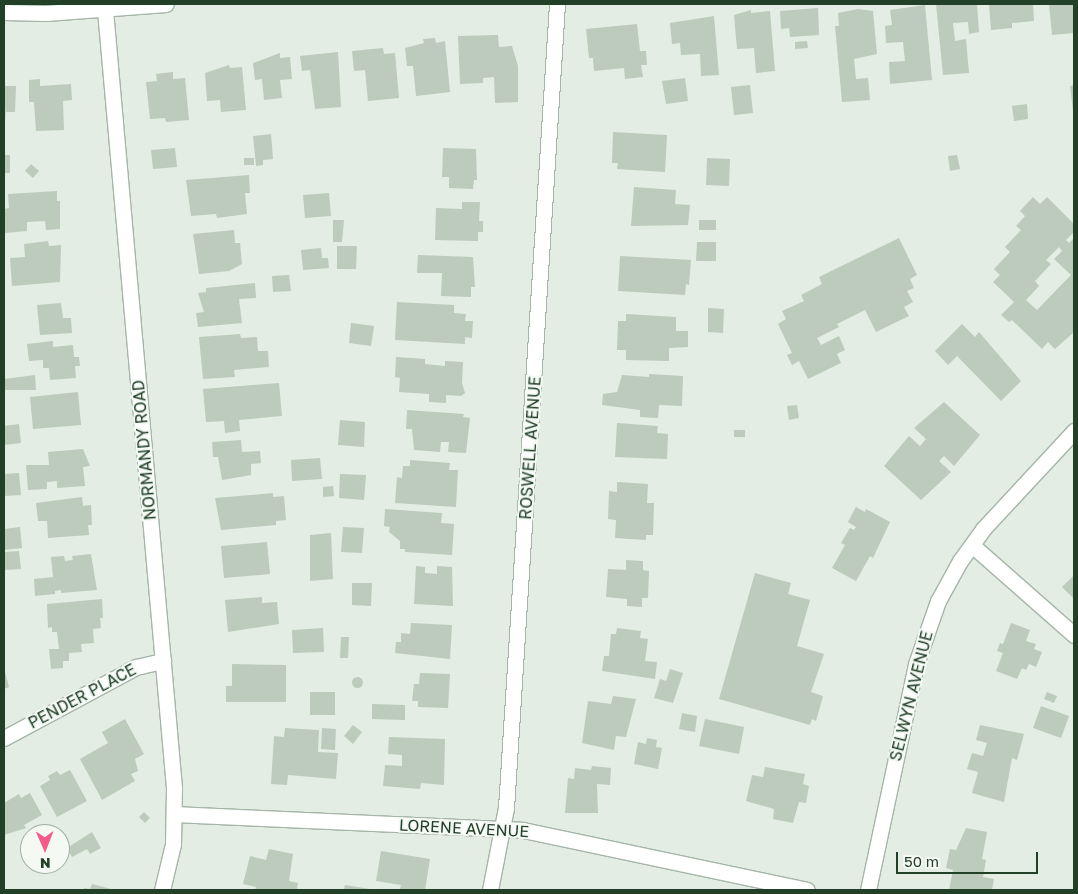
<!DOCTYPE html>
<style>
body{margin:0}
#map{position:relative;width:1078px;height:894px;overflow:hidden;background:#e3ede3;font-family:"Golos Text",sans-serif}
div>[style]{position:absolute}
.building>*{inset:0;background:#bccbbc}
.round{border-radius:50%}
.roads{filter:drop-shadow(1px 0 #a5b5a7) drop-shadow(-1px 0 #a5b5a7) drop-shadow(0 1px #a5b5a7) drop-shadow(0 -1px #a5b5a7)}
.minor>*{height:15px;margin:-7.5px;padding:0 7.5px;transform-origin:7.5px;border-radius:7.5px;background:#fff}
span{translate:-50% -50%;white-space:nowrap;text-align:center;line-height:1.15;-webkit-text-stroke:4px #f4f9f4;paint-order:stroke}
.street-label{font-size:16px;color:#223f27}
.frame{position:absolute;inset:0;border:5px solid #223f27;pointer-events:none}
.north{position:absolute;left:20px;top:824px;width:50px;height:50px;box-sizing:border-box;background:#f4f9f4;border:1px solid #a0afa2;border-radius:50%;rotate:179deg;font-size:14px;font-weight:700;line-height:20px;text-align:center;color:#223f27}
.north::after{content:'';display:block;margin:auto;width:18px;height:22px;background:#f55a8c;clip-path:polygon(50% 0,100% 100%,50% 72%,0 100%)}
.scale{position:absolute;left:896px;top:852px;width:142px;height:22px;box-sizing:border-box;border:2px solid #223f27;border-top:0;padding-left:6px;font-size:15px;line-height:18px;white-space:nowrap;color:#223f27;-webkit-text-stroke:4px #f4f9f4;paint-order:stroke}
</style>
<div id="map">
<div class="building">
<div style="clip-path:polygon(936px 4px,977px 4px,979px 32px,969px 34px,968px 22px,953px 23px,955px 41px,966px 39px,969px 73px,943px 75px)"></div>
<div style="clip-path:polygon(989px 4px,1033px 4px,1034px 21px,1012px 23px,1012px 28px,991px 30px)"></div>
<div style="clip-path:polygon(1049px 4px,1074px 4px,1074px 33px,1052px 35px)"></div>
<div style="clip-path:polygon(925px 5px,932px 80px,890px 84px,889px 62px,905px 61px,903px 42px,886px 43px,885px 26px,892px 25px,890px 10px)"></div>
<div style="clip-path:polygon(818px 8px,819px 35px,790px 37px,789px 28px,781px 29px,780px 11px)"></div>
<div style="clip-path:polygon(858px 9px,873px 11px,877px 54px,854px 59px,856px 79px,868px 78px,870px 100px,842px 102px,835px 26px,839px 26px,838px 13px)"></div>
<div style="clip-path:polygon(751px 10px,751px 13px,770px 11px,775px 71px,756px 73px,754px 48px,737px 49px,734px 15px)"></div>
<div style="clip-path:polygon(714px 16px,719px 75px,701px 76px,700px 54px,681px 55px,680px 43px,672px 44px,670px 23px)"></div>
<div style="clip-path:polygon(637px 24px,640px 51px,646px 51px,647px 65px,641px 65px,643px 77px,625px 79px,624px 68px,594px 71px,593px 58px,589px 58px,586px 29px)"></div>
<div style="clip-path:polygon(498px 35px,499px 47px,512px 46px,518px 66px,518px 102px,495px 103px,494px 77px,483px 78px,483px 83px,460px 84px,458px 36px)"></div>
<div style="clip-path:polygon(435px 38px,436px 43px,445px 41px,450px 92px,416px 96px,413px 66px,407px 66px,405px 48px,424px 43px,423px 39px)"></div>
<div style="clip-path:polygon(807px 41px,808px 48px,795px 49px,795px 42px)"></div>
<div style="clip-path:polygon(383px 48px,384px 54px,395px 53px,399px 98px,368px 101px,365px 70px,354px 71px,352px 51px)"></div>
<div style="clip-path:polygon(338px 52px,341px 107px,315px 109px,310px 70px,302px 71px,300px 56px)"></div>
<div style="clip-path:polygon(280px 53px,280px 58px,290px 57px,292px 79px,280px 80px,282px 98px,264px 100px,262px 79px,255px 80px,253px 63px)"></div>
<div style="clip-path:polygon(229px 65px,230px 68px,242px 67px,246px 110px,221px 112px,220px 100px,207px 101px,205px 73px)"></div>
<div style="clip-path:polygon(173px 72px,173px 79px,185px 78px,189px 120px,166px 122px,165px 118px,150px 119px,146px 82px,157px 81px,156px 74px)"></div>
<div style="clip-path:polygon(685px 78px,688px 101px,666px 104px,662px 81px)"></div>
<div style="clip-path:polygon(40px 79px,40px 86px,71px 84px,72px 100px,63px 101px,64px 130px,36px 131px,34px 102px,29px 102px,29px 80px)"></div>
<div style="clip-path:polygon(750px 85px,753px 113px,734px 115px,731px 87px)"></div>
<div style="clip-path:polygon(1074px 85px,1074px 111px,1073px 111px,1070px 86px)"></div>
<div style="clip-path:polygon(4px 86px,16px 86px,15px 112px,6px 112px,6px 122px)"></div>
<div style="clip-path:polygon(1027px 104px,1028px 119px,1014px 121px,1012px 106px)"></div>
<div style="clip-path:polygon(613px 132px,667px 135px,665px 172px,617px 169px,618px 163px,612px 163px)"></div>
<div style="clip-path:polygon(271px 134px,273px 159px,263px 160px,263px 165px,256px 166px,253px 136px)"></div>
<div style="clip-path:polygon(175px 148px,177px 167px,153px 169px,151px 150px)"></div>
<div style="clip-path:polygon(443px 148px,476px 149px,477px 180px,474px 180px,473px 189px,449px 188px,449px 177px,442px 177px)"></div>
<div style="clip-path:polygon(4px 155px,10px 155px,10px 173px,4px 173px)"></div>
<div style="clip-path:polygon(957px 155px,960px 169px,950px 171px,948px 156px)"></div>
<div style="clip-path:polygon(244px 158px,254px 158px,254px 165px,244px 165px)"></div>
<div style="clip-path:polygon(707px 158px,730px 159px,729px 186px,706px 185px)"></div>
<div style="clip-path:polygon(31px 164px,39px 171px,33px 178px,25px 171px)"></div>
<div style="clip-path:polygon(249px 175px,250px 193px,245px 193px,247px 214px,217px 218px,216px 214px,191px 216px,186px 180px)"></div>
<div style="clip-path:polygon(634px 187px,676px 190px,675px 204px,690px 205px,688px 225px,631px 226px)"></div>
<div style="clip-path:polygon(57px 191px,57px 201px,60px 201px,60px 229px,46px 230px,45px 221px,27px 222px,27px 231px,5px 233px,4px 209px,9px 208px,8px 194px)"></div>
<div style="clip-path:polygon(329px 193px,331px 216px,305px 218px,303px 195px)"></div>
<div style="clip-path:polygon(evenodd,1033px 197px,1040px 204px,1047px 197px,1074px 224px,1074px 232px,1066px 240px,1069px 243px,1074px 238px,1074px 332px,1055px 349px,1048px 342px,1042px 349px,1012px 320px,1009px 322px,1001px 315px,1014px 302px,993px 282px,1000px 275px,994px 269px,1010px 252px,1005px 247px,1021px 230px,1016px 226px,1025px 216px,1020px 211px,1033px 197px,1059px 247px,1062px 251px,1054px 259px,1071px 275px,1037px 310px,1026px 300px,1039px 286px,1035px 281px,1051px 264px,1046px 260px,1059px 247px)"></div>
<div style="clip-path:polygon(462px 202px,480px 202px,479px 221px,483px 221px,483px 232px,478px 232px,478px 241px,435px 240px,436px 208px,462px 209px)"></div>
<div style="clip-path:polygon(333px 220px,344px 220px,342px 242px,333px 242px)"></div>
<div style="clip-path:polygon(699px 220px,716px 220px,716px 230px,699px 230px)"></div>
<div style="clip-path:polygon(234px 230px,235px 243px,240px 243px,242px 264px,229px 271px,199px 274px,193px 234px)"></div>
<div style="clip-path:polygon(899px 238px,917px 275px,910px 279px,914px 288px,907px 291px,913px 302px,904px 307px,909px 316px,876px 332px,865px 310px,837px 324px,839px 327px,817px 338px,821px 345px,839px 336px,845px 350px,837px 354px,841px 363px,808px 379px,799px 361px,792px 365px,787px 355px,792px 353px,778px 324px,786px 319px,782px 311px,804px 301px,801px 295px,822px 284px,819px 277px)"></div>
<div style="clip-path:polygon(48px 241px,49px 246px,61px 245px,60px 282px,12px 286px,10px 258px,25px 257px,24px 244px)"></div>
<div style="clip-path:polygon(697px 242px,716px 242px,716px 261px,696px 261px)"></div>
<div style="clip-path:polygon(337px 246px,357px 246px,356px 269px,337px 269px)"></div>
<div style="clip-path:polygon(321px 248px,322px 258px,328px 258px,329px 268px,303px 270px,301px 250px)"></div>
<div style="clip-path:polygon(418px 255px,473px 257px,475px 287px,471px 287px,471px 297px,441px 296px,442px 273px,417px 273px)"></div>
<div style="clip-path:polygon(620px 256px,691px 260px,689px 285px,686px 284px,685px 295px,618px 291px)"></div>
<div style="clip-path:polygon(289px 275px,291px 291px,273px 292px,272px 276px)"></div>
<div style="clip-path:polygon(255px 283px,256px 298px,239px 299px,242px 323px,198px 327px,196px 313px,204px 312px,198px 293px,206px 292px,206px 288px)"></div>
<div style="clip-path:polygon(397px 302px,454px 305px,454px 313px,466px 314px,465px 321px,473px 321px,472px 338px,465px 337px,465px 344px,395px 340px)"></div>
<div style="clip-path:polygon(61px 303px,63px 318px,71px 318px,72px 333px,40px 335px,37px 305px)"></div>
<div style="clip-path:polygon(708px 308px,724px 309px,723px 333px,708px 332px)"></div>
<div style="clip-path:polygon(626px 314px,676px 317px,676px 331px,688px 331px,688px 347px,669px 348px,669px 361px,626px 360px,626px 350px,617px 350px,618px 321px,626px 321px)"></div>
<div style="clip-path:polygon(351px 323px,374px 326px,371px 346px,349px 343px)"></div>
<div style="clip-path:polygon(962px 324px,975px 337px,979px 332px,1021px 381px,1001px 401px,957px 356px,948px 365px,935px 351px)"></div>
<div style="clip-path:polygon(240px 334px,241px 338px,257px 337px,258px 351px,268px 351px,269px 367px,234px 370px,235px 377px,203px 379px,199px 337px)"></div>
<div style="clip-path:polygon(53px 341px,53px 347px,73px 345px,74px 357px,79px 357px,80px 366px,75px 366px,76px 378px,50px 380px,49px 368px,43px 368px,43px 360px,29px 361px,27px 344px)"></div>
<div style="clip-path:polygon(396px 357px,425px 359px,425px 364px,445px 366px,445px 361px,463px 362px,462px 383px,465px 393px,461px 396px,446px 395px,446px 403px,429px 402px,429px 394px,399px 392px,400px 378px,395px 377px)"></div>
<div style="clip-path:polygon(649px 374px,683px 376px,682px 406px,659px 405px,658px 418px,640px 417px,640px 410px,602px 405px,603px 394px,617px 392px,622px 375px,649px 377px)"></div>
<div style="clip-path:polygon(35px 375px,36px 390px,4px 390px,4px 379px)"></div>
<div style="clip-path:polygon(279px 383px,282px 416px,239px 420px,240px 431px,225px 433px,224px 421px,206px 422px,203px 389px)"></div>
<div style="clip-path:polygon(78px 392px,81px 425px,33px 429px,30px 397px)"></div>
<div style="clip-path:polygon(944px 402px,980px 435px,954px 466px,944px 456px,939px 461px,951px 472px,921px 500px,884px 466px,909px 436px,920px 446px,926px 439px,914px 428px)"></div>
<div style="clip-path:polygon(797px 405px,799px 418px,789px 420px,787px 406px)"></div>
<div style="clip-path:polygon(407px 410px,464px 414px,463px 417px,470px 418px,466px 453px,448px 452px,449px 442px,441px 442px,440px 452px,414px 450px,412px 429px,406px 429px)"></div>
<div style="clip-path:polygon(340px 420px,365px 422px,364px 447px,338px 445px)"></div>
<div style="clip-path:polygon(617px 423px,658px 426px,657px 433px,668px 434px,667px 459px,615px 457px)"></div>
<div style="clip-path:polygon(19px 424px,21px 443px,4px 445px,4px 426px)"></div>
<div style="clip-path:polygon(734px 430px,745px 430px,745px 437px,734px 437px)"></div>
<div style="clip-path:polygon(241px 440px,242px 452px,260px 451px,261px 463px,251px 464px,251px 475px,222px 480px,218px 457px,213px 457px,212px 442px)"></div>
<div style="clip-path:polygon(83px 449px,90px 466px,83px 467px,85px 486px,57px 488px,57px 481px,47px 482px,47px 489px,28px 490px,26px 465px,49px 465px,48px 452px)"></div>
<div style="clip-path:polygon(320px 458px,322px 479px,292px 481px,291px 460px)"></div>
<div style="clip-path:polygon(410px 460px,450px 463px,449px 470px,458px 470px,456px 507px,395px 503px,397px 477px,402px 478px,403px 466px,410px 466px)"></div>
<div style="clip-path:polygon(19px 473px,21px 495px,4px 496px,4px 474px)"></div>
<div style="clip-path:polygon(340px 474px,366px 475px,364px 500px,339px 498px)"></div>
<div style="clip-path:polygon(617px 482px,648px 484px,647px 503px,654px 503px,653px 535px,646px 535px,646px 540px,615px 538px,616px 520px,608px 519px,609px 491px,617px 492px)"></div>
<div style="clip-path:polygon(333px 486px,334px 496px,323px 497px,323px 487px)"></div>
<div style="clip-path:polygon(273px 493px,273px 497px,284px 496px,286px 520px,276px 521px,276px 525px,221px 530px,215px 498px)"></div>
<div style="clip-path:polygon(82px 497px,83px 506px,91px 505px,92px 525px,88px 525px,89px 535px,48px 538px,47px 521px,38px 521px,36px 503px)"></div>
<div style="clip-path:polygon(856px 507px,865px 512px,866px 509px,890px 522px,873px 558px,870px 556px,856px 581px,832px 568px,845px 545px,841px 543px,850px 528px,854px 530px,856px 527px,848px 522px)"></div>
<div style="clip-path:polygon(385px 509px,442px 513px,441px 523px,454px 524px,452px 555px,405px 552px,405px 549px,400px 549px,400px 541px,389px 532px,390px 527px,384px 526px)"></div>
<div style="clip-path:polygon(20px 527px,22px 548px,4px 550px,4px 529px)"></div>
<div style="clip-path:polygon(343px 527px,364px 528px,362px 553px,341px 552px)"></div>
<div style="clip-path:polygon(331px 533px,333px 579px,310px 581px,310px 535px)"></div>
<div style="clip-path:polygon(267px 542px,270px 574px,224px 578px,221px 546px)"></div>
<div style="clip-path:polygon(19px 551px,21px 569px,4px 570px,4px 552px)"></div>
<div style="clip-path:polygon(91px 554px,97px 590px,61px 593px,61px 590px,55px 591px,55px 594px,35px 596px,34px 579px,53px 577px,51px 557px,64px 556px,65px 561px,73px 560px,72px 556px)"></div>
<div style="clip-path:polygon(626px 560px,643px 561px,643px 570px,649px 571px,648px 598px,642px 598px,642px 607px,627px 606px,627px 599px,606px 597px,608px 569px,626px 570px)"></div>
<div style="clip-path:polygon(416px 566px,425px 567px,425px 573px,437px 574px,437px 566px,452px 567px,453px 606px,414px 604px)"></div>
<div style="clip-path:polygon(755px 573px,791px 583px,788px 594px,810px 600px,797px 646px,824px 654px,811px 692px,823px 696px,816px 721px,812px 719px,810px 725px,719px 699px)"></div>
<div style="clip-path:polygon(1074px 575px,1074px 599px,1062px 587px)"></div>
<div style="clip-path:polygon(352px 583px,372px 583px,371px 606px,352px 605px)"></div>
<div style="clip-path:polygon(262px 597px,262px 603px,277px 602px,279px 624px,228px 632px,225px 600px)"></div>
<div style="clip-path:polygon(102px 599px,103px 618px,100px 618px,101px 628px,93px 629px,94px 643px,81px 644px,82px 652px,69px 653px,69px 661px,63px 661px,63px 668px,51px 669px,49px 649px,59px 649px,57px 632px,52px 632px,52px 627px,48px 628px,47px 604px)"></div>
<div style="clip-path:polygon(411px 623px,452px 625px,450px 659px,395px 653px,396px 642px,401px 642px,401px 633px,410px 634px)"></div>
<div style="clip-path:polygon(1011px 623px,1030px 630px,1026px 641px,1036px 644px,1034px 649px,1042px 652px,1036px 667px,1029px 664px,1026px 670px,1022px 668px,1017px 679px,996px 671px,1003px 653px,997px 651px,1000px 643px,1003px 644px)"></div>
<div style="clip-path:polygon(323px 628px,324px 652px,293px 653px,292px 630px)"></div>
<div style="clip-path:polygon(617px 628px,641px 631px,640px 638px,648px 639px,645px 661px,657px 662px,655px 679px,602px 671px,604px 656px,609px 656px,611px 634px,616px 634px)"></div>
<div style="clip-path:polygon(341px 637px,349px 637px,348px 658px,340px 658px)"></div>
<div style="clip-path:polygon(232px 664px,286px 665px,286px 702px,226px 702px,226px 686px,232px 686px)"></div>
<div style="clip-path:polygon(4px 668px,9px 687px,4px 689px)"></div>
<div style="clip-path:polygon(670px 669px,683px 673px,673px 703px,654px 698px,660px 679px,666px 681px)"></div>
<div style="clip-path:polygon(420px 673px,450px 674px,448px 708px,418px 707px,418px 701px,412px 701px,414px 684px,419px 684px)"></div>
<div class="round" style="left:351.5px;top:676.5px;width:11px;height:11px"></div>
<div style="clip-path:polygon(310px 692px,335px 692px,335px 715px,310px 715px)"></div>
<div style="clip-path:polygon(1047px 692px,1057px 696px,1054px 703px,1044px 699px)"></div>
<div style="clip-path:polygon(613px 696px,636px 699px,626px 737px,616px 736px,614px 750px,582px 743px,588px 701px,611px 704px)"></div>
<div style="clip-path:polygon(372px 704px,405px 705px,405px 720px,372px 719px)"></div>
<div style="clip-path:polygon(1041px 706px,1069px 716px,1061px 738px,1033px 728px)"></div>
<div style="clip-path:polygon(682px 713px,697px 716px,695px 732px,679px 729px)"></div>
<div style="clip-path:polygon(125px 719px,144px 754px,135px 759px,138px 771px,131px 774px,135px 781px,102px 800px,80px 759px,108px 743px,102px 732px)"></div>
<div style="clip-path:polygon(705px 719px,744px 727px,739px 754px,699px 746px)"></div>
<div style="clip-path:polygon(353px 725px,362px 732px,353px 744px,344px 736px)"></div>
<div style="clip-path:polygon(980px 725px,1024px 734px,1017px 760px,1012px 758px,1004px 802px,972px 793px,978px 772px,967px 769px,972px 753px,983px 756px,987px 743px,976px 740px)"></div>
<div style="clip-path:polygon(285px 728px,319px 730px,318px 752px,338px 753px,336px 779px,288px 775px,287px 785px,271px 784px,274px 736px,284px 737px)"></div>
<div style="clip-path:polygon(322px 728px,336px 729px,335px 750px,321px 749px)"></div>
<div style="clip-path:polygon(389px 737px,445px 739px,444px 785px,421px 783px,420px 789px,383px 786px,385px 765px,402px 766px,402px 755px,388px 754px)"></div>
<div style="clip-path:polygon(647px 738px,657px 740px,656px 747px,662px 748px,658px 769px,634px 764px,638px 742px,646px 744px)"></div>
<div style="clip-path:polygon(592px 766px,611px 768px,610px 785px,597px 784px,598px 813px,565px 813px,568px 778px,574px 779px,575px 768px,591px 770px)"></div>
<div style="clip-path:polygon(765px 767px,805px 774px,803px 784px,809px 786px,806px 803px,799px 802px,793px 823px,773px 819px,774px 809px,746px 801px,752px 775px,763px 777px)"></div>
<div style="clip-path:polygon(70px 770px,87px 801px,57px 817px,40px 786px,50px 780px,48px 776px,57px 771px,60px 775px)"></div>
<div style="clip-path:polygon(30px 793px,42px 815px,24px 825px,26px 828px,4px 835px,4px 803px,19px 794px,21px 798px)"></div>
<div style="clip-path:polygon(144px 812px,150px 818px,145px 823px,139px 817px)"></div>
<div style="clip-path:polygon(966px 828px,987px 832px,982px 859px,986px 860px,983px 877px,994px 879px,992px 890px,949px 890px,953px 870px,946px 868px,950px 849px,956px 850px)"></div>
<div style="clip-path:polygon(92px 832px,101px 848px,90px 854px,87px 849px,72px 857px,67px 848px)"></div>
<div style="clip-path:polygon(269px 849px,293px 854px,289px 881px,298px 883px,297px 890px,255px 890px,256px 887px,243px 884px,250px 856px,266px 860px)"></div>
<div style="clip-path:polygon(381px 851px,430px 859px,425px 890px,400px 889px,401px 885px,376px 881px)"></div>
<div style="clip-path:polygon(92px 884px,115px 890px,83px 890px,84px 888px,90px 889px)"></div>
<div style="clip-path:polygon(345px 885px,370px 889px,369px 890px,344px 890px)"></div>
</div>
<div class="roads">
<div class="minor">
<div style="left:105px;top:10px;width:781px;rotate:84.93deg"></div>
<div style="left:174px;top:788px;width:56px;rotate:91deg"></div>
<div style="left:173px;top:844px;width:47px;rotate:103.4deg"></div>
<div style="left:4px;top:12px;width:42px;rotate:1.4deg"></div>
<div style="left:46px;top:13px;width:120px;rotate:-4.3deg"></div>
<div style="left:972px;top:545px;width:136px;rotate:41.4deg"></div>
<div style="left:4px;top:738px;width:150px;rotate:-28.3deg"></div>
<div style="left:136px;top:667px;width:28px;rotate:-13deg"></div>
<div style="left:175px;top:814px;width:348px;rotate:2.6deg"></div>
<div style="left:523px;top:830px;width:290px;rotate:11.9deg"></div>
<div style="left:490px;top:890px;width:84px;rotate:-79deg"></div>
<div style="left:506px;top:808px;width:806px;rotate:-86.37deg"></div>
<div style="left:868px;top:890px;width:231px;rotate:-78deg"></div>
<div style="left:916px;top:664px;width:67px;rotate:-70.8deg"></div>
<div style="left:938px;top:601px;width:46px;rotate:-61.2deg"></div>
<div style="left:960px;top:561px;width:39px;rotate:-54deg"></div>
<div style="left:983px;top:529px;width:134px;rotate:-47.1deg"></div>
</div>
</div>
<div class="street-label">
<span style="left:530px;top:448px;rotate:-86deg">ROSWELL AVENUE</span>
<span style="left:144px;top:450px;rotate:-95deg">NORMANDY ROAD</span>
<span style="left:82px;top:696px;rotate:-28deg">PENDER PLACE</span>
<span style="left:911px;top:696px;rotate:-76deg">SELWYN AVENUE</span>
<span style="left:464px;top:828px;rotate:3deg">LORENE AVENUE</span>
</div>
<div class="frame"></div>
<div class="north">N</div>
<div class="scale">50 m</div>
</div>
